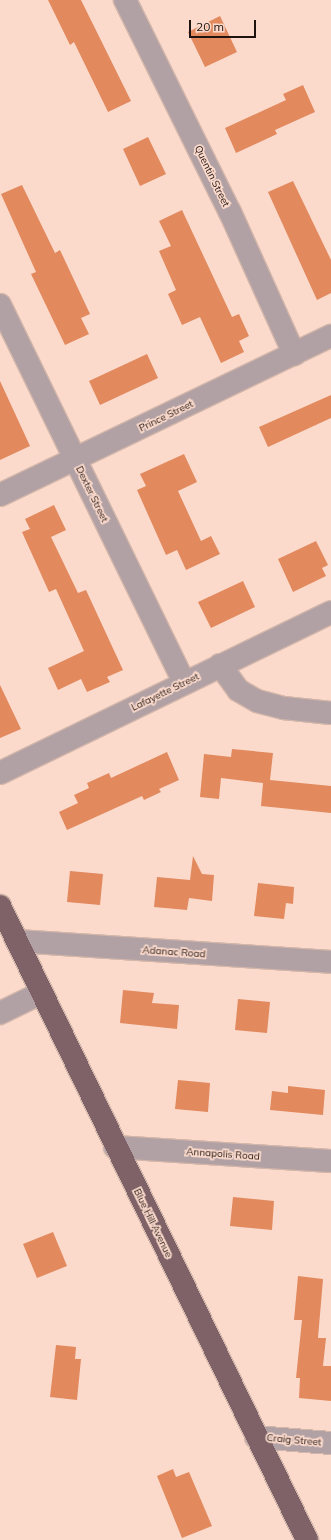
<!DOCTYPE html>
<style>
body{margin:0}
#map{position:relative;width:331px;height:1540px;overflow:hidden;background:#fbdacc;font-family:Mulish,sans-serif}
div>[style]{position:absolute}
.building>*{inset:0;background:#e2895e}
.roads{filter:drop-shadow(1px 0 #d3b6aa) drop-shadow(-1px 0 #d3b6aa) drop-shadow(0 1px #d3b6aa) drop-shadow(0 -1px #d3b6aa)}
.minor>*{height:22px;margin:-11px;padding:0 11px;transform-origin:11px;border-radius:11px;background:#b1a1a4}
.trunk>*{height:22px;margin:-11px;padding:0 11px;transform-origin:11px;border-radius:11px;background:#7e6267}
span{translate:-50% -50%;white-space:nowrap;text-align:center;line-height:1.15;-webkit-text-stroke:3.5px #fbdacc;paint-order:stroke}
.street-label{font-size:10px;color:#1e130e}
.scale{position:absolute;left:189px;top:20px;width:67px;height:18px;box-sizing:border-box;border:2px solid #1e130e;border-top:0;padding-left:5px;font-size:12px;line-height:14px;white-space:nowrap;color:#1e130e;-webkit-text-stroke:3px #fbdacc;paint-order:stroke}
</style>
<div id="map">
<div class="building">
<div style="clip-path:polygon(48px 0,81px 0,131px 101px,108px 112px,74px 42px,70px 45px)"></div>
<div style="clip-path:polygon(220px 16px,237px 52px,205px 67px,188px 32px)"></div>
<div style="clip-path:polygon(303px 85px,315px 112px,275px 130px,277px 134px,236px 153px,225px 128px,286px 100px,283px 94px)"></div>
<div style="clip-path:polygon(148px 137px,166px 174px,140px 186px,123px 149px)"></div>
<div style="clip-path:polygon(293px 181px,331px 260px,331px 293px,317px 300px,268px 192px)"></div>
<div style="clip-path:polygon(22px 185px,55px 253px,60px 250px,90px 314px,81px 318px,89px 334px,65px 345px,31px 274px,36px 272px,1px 194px)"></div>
<div style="clip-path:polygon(182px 210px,232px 317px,239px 314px,249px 336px,239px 341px,244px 352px,221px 363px,200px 317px,182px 325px,168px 294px,176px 290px,159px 251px,171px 246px,159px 221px)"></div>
<div style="clip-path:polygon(147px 354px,158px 378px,100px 405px,89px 381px)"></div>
<div style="clip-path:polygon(0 381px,30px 446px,0 460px)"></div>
<div style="clip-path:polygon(331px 395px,331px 418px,268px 447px,259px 427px)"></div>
<div style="clip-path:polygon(184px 454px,197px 482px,178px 491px,201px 541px,211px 536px,220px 554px,186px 570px,177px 550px,166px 555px,137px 490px,146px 486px,140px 474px)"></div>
<div style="clip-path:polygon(54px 505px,66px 530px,51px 537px,78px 593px,86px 590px,123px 670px,107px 677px,110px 682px,87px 692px,81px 679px,58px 690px,48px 668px,84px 651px,56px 589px,49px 592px,22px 532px,30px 529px,25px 519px)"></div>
<div style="clip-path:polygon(316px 541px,328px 565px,322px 568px,326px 576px,293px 592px,278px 559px)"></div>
<div style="clip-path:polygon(243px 581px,255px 607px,211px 628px,198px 602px)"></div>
<div style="clip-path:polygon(0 685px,21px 729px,0 738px)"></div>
<div style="clip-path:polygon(232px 749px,273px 753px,270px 780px,331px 786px,331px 813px,261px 806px,263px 783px,221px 778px,219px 799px,200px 797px,204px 754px,231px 757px)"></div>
<div style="clip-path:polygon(167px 752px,179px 780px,159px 789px,161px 792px,144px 800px,142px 796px,67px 830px,59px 812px,78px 803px,74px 795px,89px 788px,87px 783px,109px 773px,111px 778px)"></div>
<div style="clip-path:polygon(193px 856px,202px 874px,214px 875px,212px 901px,189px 898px,187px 910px,154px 907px,157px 877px,190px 880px)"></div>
<div style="clip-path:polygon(70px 871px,103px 874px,100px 905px,67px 902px)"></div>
<div style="clip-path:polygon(258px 883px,294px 887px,293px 904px,286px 903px,284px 919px,254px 916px)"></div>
<div style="clip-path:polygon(123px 990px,154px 993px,152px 1003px,179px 1005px,177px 1029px,120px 1023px)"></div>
<div style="clip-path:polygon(238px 999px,270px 1002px,267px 1033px,235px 1030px)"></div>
<div style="clip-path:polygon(178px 1080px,210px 1083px,208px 1112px,175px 1109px)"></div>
<div style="clip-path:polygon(288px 1086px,325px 1090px,323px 1115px,270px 1110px,272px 1091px,288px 1093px)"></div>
<div style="clip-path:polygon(233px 1197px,274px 1201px,272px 1230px,230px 1226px)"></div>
<div style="clip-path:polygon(53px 1232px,67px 1266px,37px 1278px,23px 1244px)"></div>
<div style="clip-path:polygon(298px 1276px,323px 1279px,318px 1338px,326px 1338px,323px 1366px,331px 1366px,331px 1401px,299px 1398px,300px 1378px,296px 1378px,302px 1320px,294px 1320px)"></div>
<div style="clip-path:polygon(56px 1345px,76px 1347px,75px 1359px,81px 1359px,77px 1400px,50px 1397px)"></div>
<div style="clip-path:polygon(173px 1469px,176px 1477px,189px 1472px,212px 1526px,182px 1538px,157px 1476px)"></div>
</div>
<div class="roads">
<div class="minor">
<div style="left:125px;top:0;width:237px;rotate:63.7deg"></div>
<div style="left:230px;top:212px;width:156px;rotate:65.7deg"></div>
<div style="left:0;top:305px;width:420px;rotate:64deg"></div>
<div style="left:0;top:495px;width:367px;rotate:-25.7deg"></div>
<div style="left:220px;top:665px;width:31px;rotate:54deg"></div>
<div style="left:238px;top:690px;width:22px;rotate:30deg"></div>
<div style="left:257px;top:701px;width:28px;rotate:15deg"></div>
<div style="left:284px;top:708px;width:47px;rotate:6.1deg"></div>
<div style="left:0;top:773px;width:368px;rotate:-25.9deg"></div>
<div style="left:17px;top:941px;width:315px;rotate:3.8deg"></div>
<div style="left:0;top:1013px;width:46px;rotate:-26deg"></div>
<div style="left:115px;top:1147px;width:216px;rotate:3.7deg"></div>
<div style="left:256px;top:1437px;width:75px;rotate:4.6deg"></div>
</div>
<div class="trunk">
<div style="left:0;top:906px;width:704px;rotate:64.16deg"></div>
</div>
</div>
<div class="street-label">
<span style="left:212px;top:176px;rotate:64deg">Quentin Street</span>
<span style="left:166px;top:416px;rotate:-26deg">Prince Street</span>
<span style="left:92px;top:494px;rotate:64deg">Dexter Street</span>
<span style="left:165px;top:692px;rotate:-26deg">Lafayette Street</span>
<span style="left:174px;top:952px;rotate:4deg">Adanac Road</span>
<span style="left:223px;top:1154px;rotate:4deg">Annapolis Road</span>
<span style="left:153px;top:1223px;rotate:64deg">Blue Hill Avenue</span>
<span style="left:294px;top:1440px;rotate:5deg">Craig Street</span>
</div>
<div class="scale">20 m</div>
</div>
